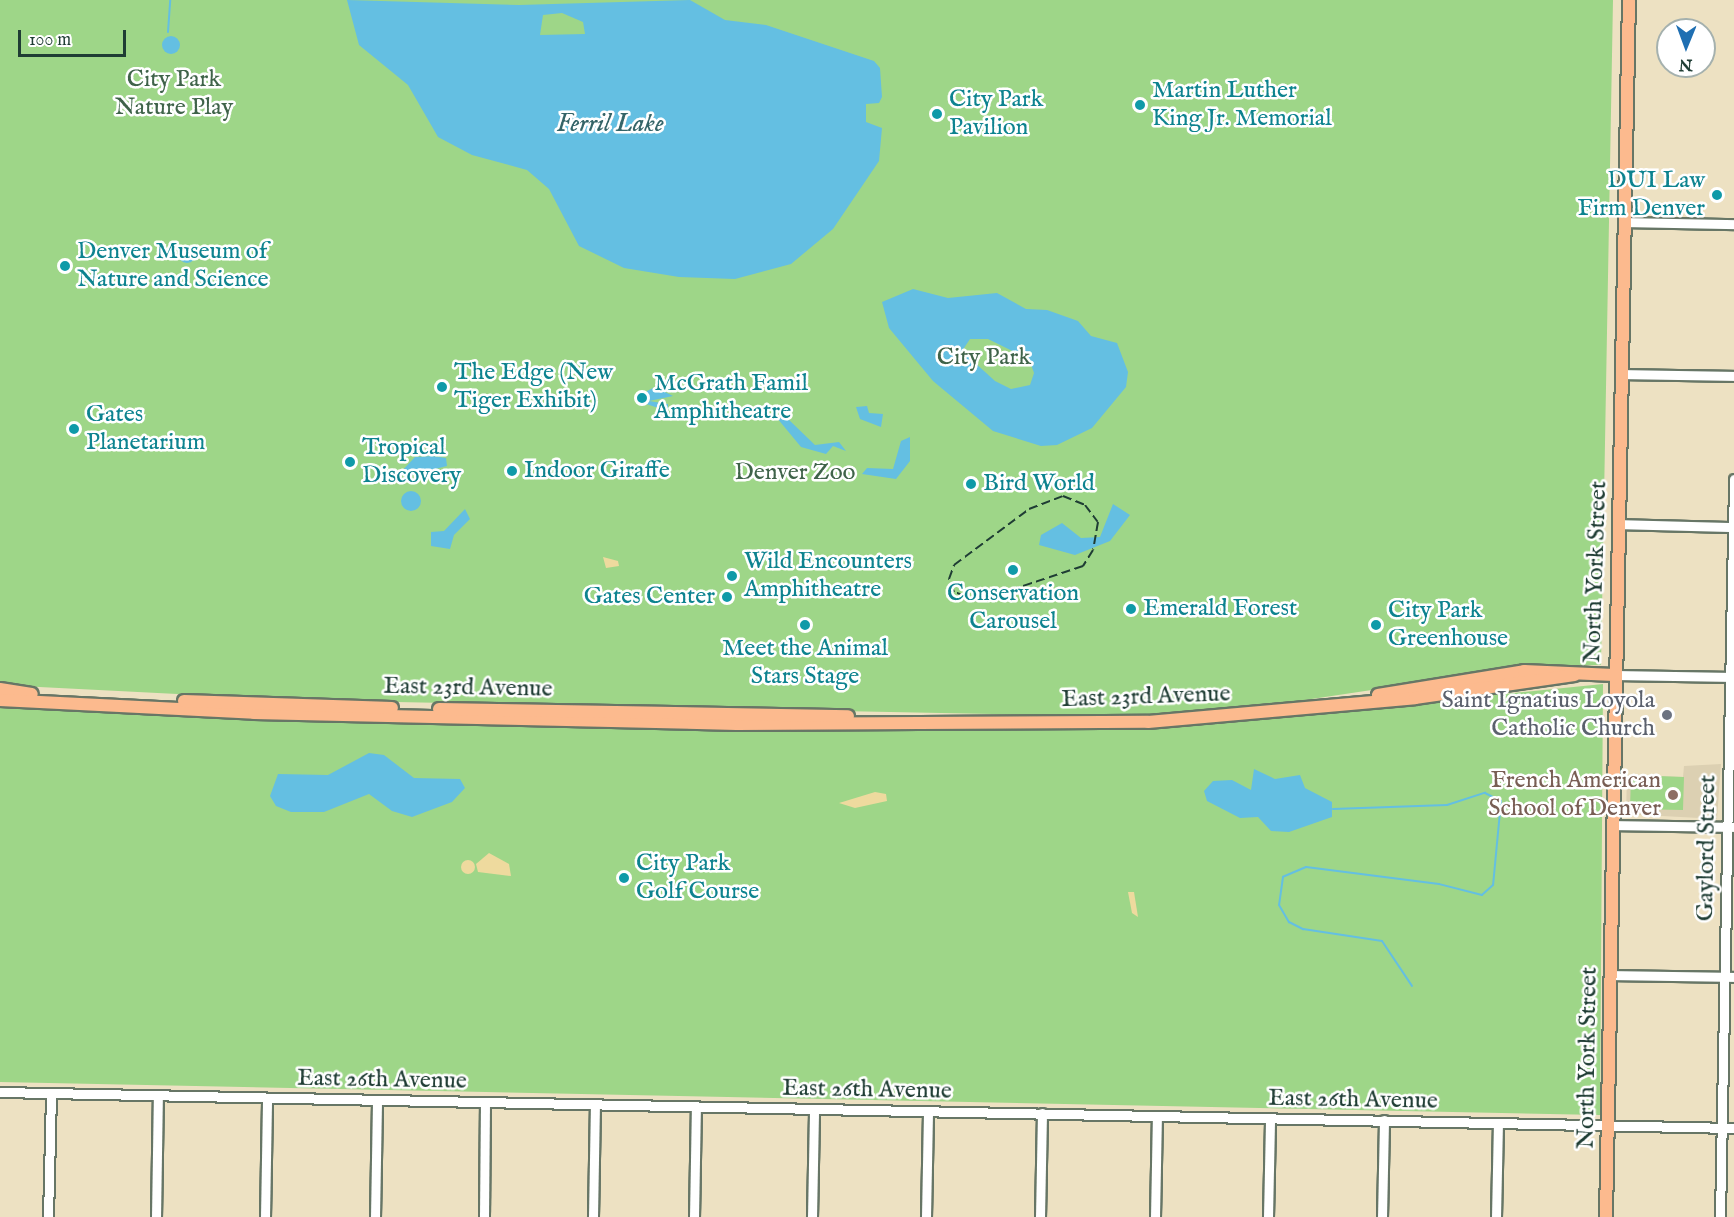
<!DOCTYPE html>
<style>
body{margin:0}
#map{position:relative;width:1734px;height:1217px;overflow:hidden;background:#ede1c2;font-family:"IM FELL English",serif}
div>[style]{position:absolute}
.built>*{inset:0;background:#dcd0b2}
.green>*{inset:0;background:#9ed688}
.sand>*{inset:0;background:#eeda9e}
.round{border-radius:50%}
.water>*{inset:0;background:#64bfe2}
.stream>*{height:2px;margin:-1px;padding:0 1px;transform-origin:1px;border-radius:1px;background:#64bfe2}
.roads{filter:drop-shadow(2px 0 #677666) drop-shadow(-2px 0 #677666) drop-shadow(0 2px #677666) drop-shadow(0 -2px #677666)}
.minor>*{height:9px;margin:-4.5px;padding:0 4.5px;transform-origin:4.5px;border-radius:4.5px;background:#fff}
.major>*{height:12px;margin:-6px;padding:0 6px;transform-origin:6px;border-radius:6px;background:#fcba8e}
.rail>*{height:2px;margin-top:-1px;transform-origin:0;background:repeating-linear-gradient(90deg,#1f3d34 0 9px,transparent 0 13.5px)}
.dots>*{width:16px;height:16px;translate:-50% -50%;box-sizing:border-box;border:3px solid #fff;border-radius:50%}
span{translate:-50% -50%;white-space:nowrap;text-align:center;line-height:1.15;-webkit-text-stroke:5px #fff;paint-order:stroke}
.park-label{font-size:24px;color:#3f6349}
.culture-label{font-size:24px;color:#0d838f}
.left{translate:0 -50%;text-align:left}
.right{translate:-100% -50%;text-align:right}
.street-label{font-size:24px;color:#1f3d34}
.worship-label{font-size:24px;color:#5b616d}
.education-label{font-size:24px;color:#785e54}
.water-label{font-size:26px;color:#346468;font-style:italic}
.north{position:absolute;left:1656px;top:18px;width:60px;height:60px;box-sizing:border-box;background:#fff;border:2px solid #a5b1ae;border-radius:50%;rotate:181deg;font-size:16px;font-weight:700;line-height:24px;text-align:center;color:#1f3d34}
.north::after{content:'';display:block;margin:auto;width:21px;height:27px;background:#1f6fb2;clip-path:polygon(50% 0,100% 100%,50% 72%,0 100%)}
.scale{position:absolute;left:18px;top:30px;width:108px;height:27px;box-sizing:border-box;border:3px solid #1f3d34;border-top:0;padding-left:8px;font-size:18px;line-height:21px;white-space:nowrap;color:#1f3d34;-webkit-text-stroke:4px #fff;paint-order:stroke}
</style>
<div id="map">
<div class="built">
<div style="clip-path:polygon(1721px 764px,1717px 819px,1626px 814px,1627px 775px,1683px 777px,1684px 766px)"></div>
</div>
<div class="green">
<div style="clip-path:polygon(0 0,1613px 0,1601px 665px,1525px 667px,1258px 707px,1136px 717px,295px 700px,0 685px)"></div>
<div style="clip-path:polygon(1603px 684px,1600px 1115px,0 1082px,0 706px,671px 729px,1142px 730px)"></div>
<div style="clip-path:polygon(1631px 775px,1684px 777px,1683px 810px,1630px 809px)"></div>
</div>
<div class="sand">
<div style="clip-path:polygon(603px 557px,618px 561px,619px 566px,606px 568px)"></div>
<div style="clip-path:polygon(875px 792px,886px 794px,887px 801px,855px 808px,839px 803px)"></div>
<div style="clip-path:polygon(489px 853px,509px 864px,511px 876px,478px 872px,476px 864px)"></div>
<div class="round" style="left:461px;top:860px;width:14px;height:14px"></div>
<div style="clip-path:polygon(1128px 892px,1134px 892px,1138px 917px,1132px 913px)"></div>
</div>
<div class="water">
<div style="clip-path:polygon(evenodd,347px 0,519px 5px,690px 0,725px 20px,766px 25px,874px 61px,880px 68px,882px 97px,879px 103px,866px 104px,866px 122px,882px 128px,879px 161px,833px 229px,791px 264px,735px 279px,679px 277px,624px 268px,579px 246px,549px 189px,527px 170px,472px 155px,438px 137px,408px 85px,359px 45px,347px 0,562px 13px,583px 22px,585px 34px,540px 35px,543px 15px,562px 13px)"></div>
<div class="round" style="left:162px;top:36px;width:18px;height:18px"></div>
<div class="round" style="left:178px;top:245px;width:18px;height:18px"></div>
<div style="clip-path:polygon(evenodd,913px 289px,948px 298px,997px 293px,1026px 309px,1047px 310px,1078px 321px,1091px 336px,1117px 343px,1128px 372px,1126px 387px,1092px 428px,1057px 445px,1041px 446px,993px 431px,933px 381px,889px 328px,882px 302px,913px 289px,970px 339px,988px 339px,1029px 359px,1034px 373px,1030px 385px,1011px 389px,995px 381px,962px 351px,970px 339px)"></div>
<div style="clip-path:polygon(655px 387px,673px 396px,649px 401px,668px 404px,668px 411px,646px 404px,647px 391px)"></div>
<div style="clip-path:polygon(867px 406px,869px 413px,883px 414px,881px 427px,860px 419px,856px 407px)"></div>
<div style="clip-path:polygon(777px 418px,787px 418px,815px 445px,839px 442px,846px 451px,833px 446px,826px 454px,801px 447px)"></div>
<div style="clip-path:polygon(910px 437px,910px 461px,896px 479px,862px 474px,867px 468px,893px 469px,901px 441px)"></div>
<div style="clip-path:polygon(432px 456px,446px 458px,447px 466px,408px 476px,400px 473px,415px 457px)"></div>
<div class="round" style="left:401px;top:491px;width:20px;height:20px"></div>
<div style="clip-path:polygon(1113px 504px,1130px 515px,1110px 541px,1075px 555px,1039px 545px,1041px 535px,1062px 523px,1081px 538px,1100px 537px)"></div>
<div style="clip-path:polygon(465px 509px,470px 519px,454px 535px,450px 549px,431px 546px,431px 532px,444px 531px)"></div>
<div style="clip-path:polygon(369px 753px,384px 755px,414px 778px,460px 779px,465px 788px,452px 802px,412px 817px,392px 811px,369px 794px,324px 812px,291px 812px,276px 806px,270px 796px,278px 774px,328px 775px)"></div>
<div style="clip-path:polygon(1254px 769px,1275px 779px,1300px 775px,1305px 788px,1332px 802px,1332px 817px,1289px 832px,1271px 831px,1258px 817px,1240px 818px,1207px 801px,1204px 791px,1213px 781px,1232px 780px,1251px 790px)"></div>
</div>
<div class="stream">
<div style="left:168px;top:32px;width:32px;rotate:-86deg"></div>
<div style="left:1333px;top:809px;width:114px;rotate:-2deg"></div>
<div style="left:1447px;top:805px;width:40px;rotate:-18deg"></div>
<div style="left:1485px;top:793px;width:18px;rotate:27deg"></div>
<div style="left:1501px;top:801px;width:84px;rotate:95.4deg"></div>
<div style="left:1493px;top:885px;width:15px;rotate:138deg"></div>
<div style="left:1482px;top:895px;width:44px;rotate:-165.7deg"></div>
<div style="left:1439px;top:884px;width:134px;rotate:-172.7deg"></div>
<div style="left:1306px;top:867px;width:25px;rotate:157deg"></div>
<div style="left:1283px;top:877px;width:28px;rotate:98deg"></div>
<div style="left:1279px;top:905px;width:20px;rotate:60deg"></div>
<div style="left:1289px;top:922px;width:16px;rotate:27deg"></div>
<div style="left:1303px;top:929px;width:80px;rotate:8.6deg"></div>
<div style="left:1382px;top:941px;width:54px;rotate:56.3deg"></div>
</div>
<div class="roads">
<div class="minor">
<div style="left:1626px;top:222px;width:108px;rotate:1.1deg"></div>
<div style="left:1622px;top:374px;width:112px;rotate:1deg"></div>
<div style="left:1619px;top:524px;width:115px;rotate:1.5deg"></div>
<div style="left:1614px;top:675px;width:120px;rotate:1deg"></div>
<div style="left:1612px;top:825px;width:122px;rotate:0.9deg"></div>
<div style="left:1611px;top:975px;width:123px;rotate:0.9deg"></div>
<div style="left:0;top:1092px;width:1734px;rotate:1.19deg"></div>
<div style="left:48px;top:1217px;width:124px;rotate:-88.6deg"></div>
<div style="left:156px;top:1217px;width:122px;rotate:-89.1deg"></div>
<div style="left:265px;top:1217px;width:119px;rotate:-89deg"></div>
<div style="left:375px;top:1217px;width:117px;rotate:-89deg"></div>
<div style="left:484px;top:1217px;width:115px;rotate:-89.5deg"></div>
<div style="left:593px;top:1217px;width:113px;rotate:-89deg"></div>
<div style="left:694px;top:1217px;width:111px;rotate:-89deg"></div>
<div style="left:812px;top:1217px;width:108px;rotate:-88.9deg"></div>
<div style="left:926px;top:1217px;width:106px;rotate:-88.9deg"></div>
<div style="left:1040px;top:1217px;width:104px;rotate:-88.9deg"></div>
<div style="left:1155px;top:1217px;width:101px;rotate:-88.9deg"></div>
<div style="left:1268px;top:1217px;width:99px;rotate:-88.8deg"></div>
<div style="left:1382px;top:1217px;width:97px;rotate:-88.8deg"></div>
<div style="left:1496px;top:1217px;width:94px;rotate:-88.8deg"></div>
<div style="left:1720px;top:1217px;width:738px;rotate:-88.91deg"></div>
</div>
<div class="major">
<div style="left:0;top:689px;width:32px;rotate:9deg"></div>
<div style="left:1378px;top:695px;width:148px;rotate:-9.3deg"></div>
<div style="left:1524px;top:671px;width:90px;rotate:2.5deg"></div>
<div style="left:0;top:700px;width:254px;rotate:2.9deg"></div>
<div style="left:254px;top:713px;width:483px;rotate:1.3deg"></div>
<div style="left:737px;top:724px;width:411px;rotate:-0.3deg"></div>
<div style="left:1148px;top:722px;width:268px;rotate:-5.1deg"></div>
<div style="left:1415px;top:698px;width:161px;rotate:-8.2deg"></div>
<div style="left:184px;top:701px;width:208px;rotate:1.9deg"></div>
<div style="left:439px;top:709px;width:409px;rotate:1deg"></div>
<div style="left:1606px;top:1217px;width:1217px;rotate:-88.92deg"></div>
</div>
</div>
<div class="rail">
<div style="left:1063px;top:496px;width:24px;rotate:22deg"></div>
<div style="left:1085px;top:505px;width:21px;rotate:53deg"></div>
<div style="left:1098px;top:522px;width:28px;rotate:100deg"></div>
<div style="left:1093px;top:550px;width:19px;rotate:122deg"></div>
<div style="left:1083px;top:566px;width:111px;rotate:161.6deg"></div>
<div style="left:978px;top:601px;width:26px;rotate:-159deg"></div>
<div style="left:954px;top:592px;width:14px;rotate:-111deg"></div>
<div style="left:949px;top:579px;width:15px;rotate:-70deg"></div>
<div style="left:954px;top:565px;width:94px;rotate:-36.7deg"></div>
<div style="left:1029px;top:509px;width:36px;rotate:-21deg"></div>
</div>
<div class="dots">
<div style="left:1140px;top:105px;background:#0f9aa8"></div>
<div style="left:937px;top:114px;background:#0f9aa8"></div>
<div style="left:1717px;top:195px;background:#0f9aa8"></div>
<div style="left:65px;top:266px;background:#0f9aa8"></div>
<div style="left:442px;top:387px;background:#0f9aa8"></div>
<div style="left:642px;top:398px;background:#0f9aa8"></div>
<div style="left:74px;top:429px;background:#0f9aa8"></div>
<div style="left:350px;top:462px;background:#0f9aa8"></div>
<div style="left:512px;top:471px;background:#0f9aa8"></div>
<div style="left:971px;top:484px;background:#0f9aa8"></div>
<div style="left:1013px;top:570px;background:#0f9aa8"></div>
<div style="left:732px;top:576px;background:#0f9aa8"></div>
<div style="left:727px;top:597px;background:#0f9aa8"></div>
<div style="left:1131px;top:609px;background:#0f9aa8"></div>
<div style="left:805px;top:625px;background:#0f9aa8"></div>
<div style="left:1376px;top:625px;background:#0f9aa8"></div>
<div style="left:1667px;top:715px;background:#6b7280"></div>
<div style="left:1673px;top:795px;background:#8d6e63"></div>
<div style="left:624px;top:878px;background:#0f9aa8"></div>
</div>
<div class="park-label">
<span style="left:174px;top:94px">City Park<br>Nature Play</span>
<span style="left:984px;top:358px">City Park</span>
<span style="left:795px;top:473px">Denver Zoo</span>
</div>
<div class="culture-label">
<span class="left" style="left:1152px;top:105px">Martin Luther<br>King Jr. Memorial</span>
<span class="left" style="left:949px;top:114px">City Park<br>Pavilion</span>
<span class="right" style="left:1705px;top:195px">DUI Law<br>Firm Denver</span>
<span class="left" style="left:77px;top:266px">Denver Museum of<br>Nature and Science</span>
<span class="left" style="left:454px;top:387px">The Edge (New<br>Tiger Exhibit)</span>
<span class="left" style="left:654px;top:398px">McGrath Famil<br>Amphitheatre</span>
<span class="left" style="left:86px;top:429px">Gates<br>Planetarium</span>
<span class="left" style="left:362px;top:462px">Tropical<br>Discovery</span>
<span class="left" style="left:524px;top:471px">Indoor Giraffe</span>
<span class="left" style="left:983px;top:484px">Bird World</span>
<span class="left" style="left:744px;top:576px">Wild Encounters<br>Amphitheatre</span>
<span style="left:1013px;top:608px">Conservation<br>Carousel</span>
<span class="right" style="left:715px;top:597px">Gates Center</span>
<span class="left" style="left:1143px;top:609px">Emerald Forest</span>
<span class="left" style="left:1388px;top:625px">City Park<br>Greenhouse</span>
<span style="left:805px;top:663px">Meet the Animal<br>Stars Stage</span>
<span class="left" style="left:636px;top:878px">City Park<br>Golf Course</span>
</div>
<div class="street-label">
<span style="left:1596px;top:572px;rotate:-88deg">North York Street</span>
<span style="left:468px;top:688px;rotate:1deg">East 23rd Avenue</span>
<span style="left:1146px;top:697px;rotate:-2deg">East 23rd Avenue</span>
<span style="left:1707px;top:848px;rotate:-89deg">Gaylord Street</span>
<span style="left:1588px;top:1058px;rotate:-89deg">North York Street</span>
<span style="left:382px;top:1080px;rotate:1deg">East 26th Avenue</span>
<span style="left:867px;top:1090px;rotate:1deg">East 26th Avenue</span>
<span style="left:1353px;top:1100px;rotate:1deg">East 26th Avenue</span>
</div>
<div class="worship-label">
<span class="right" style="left:1655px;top:715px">Saint Ignatius Loyola<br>Catholic Church</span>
</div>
<div class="education-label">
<span class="right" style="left:1661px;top:795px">French American<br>School of Denver</span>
</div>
<div class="water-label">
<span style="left:610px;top:124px">Ferril Lake</span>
</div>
<div class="north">N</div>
<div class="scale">100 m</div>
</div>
